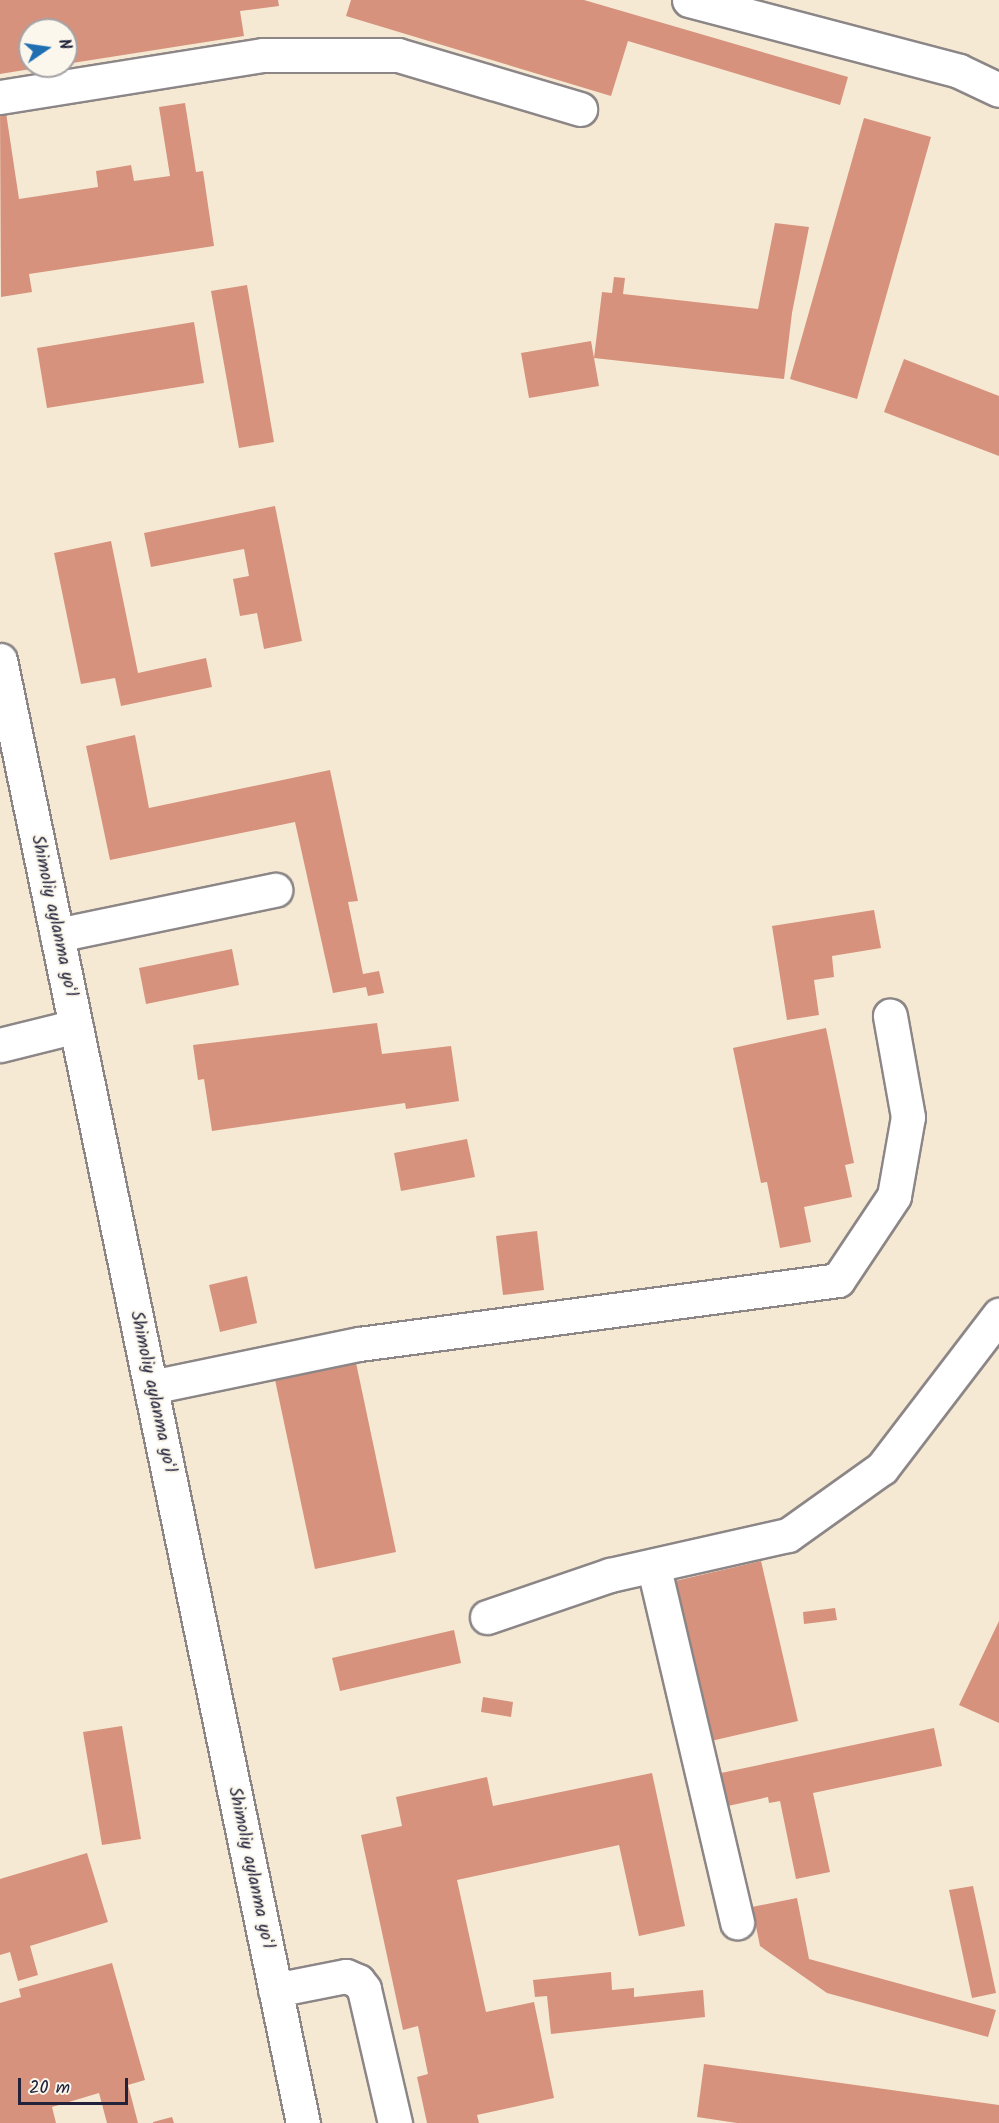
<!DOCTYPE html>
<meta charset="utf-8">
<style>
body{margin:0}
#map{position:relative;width:999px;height:2123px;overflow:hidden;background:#f5e9d3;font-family:Kalam,sans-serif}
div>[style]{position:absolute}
.building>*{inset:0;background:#d6927d}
.roads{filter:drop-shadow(2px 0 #8c8687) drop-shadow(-2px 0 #8c8687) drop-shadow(0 2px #8c8687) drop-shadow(0 -2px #8c8687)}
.minor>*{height:33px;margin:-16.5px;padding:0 16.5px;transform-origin:16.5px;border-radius:16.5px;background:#fff}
.major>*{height:33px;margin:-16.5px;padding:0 16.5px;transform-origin:16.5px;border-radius:16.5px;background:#fff}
span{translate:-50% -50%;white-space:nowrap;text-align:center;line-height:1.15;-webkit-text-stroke:4.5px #fbf7ec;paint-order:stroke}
.street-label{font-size:18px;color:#22223b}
.north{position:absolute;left:18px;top:18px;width:60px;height:60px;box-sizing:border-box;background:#fbf7ec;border:2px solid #a4a2a5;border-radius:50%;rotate:77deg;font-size:16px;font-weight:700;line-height:24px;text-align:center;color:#22223b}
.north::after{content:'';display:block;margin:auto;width:21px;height:27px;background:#1f6fb2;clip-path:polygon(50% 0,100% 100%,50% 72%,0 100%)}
.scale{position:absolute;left:18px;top:2078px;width:110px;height:27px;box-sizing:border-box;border:3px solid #22223b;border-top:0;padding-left:8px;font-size:18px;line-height:21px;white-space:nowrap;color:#22223b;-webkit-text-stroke:4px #fbf7ec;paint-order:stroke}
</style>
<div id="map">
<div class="building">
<div style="clip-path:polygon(0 0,278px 0,279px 6px,240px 11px,244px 36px,66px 64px,66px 30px,30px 30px,30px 66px,43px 67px,0 74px)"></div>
<div style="clip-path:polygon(351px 0,584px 0,848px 77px,840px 105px,628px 41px,611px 96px,346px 16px)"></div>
<div style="clip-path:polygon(185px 103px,196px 172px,203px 171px,214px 246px,29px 274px,32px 292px,1px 297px,0 106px,5px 106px,19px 199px,98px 187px,96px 171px,131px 165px,134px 181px,170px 176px,159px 107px)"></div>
<div style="clip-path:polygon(864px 118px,931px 137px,857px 399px,790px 379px)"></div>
<div style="clip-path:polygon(775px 223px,809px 227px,792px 313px,784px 379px,594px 358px,599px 386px,529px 398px,521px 353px,591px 341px,594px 358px,602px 292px,612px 293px,614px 277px,625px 278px,623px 294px,758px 309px)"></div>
<div style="clip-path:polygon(247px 285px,274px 442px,239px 448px,211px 291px)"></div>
<div style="clip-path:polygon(194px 322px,204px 383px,47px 408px,37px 348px)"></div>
<div style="clip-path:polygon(904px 359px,999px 396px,999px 456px,884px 412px)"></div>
<div style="clip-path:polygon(275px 506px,302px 641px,264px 649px,257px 613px,240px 616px,233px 579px,249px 576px,244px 549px,151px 567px,144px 533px)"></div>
<div style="clip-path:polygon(111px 541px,138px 673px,206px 658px,212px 687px,121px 706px,115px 678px,81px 684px,54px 553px)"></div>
<div style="clip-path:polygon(135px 735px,149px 808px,330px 770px,358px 901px,348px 902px,363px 974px,379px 971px,384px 993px,368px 996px,366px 987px,333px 993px,295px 822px,110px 860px,86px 746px)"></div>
<div style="clip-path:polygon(874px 910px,881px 948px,832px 956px,834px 977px,814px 980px,819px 1015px,787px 1020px,772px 926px)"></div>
<div style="clip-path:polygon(232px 949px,239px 985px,146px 1004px,139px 968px)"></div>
<div style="clip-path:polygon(377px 1023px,382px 1054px,451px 1046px,459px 1101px,406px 1109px,405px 1103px,212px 1131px,204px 1079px,198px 1080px,193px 1045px)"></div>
<div style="clip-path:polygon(826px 1028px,854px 1163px,845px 1165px,852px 1197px,804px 1207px,811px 1242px,780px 1248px,767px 1182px,761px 1183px,733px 1048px)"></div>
<div style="clip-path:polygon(467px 1139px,475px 1177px,401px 1191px,394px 1153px)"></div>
<div style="clip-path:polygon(537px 1231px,544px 1290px,503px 1295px,496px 1236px)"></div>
<div style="clip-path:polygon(247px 1276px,257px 1323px,220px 1332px,209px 1285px)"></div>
<div style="clip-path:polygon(355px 1358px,396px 1552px,315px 1569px,274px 1375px)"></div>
<div style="clip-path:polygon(761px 1561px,798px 1721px,711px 1741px,675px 1581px)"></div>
<div style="clip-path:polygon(835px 1608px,837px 1620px,804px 1624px,803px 1612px)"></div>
<div style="clip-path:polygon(999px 1621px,999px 1723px,959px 1705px)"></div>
<div style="clip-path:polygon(454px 1630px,461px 1663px,340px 1691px,332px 1658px)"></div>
<div style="clip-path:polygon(483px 1697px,513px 1702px,511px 1717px,481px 1712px)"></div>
<div style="clip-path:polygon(122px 1726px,141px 1839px,102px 1845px,83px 1732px)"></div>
<div style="clip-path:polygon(934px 1728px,942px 1766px,813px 1793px,830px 1872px,796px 1879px,780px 1801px,769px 1803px,768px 1797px,728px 1806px,721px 1773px)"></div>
<div style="clip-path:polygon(652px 1773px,685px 1926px,639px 1936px,619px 1845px,457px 1880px,486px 2012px,534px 2002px,554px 2098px,477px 2115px,479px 2123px,427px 2123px,417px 2077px,428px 2074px,418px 2026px,403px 2030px,361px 1835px,402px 1826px,396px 1797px,487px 1777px,493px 1806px)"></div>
<div style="clip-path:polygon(87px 1853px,108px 1922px,30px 1946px,38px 1975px,18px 1981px,10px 1952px,0 1955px,0 1879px)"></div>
<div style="clip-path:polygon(973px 1886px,996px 1993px,972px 1998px,949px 1890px)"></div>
<div style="clip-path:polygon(797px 1898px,809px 1959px,996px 2010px,988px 2037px,827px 1993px,760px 1946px,752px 1907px)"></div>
<div style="clip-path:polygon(112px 1963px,145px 2080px,128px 2085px,138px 2123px,107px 2123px,99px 2093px,52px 2107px,56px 2123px,0 2123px,0 2003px,21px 1997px,19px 1989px)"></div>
<div style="clip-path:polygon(611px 1972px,612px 1990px,634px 1988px,634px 1997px,703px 1990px,705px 2017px,551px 2034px,547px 1996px,535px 1997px,533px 1980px)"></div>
<div style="clip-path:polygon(704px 2064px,999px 2105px,999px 2123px,737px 2123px,697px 2117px)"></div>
<div style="clip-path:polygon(172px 2117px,174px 2123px,153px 2123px,153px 2122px)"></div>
</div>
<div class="roads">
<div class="minor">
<div style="left:689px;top:0;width:279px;rotate:14.7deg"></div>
<div style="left:959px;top:71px;width:44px;rotate:25.4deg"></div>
<div style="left:0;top:97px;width:266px;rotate:-9.1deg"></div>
<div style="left:263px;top:55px;width:135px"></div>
<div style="left:398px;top:55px;width:190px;rotate:16.5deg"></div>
<div style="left:57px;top:935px;width:223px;rotate:-11.7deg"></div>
<div style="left:0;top:1045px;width:78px;rotate:-14deg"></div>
<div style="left:151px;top:1387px;width:212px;rotate:-11.7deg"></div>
<div style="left:359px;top:1344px;width:483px;rotate:-7.6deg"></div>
<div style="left:838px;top:1280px;width:101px;rotate:-56.3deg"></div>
<div style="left:894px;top:1196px;width:80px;rotate:-80deg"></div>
<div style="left:908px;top:1117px;width:103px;rotate:-100.1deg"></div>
<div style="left:654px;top:1568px;width:364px;rotate:76.8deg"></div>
<div style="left:487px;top:1617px;width:130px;rotate:-18.9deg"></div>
<div style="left:610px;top:1575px;width:182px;rotate:-12.7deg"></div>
<div style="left:788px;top:1535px;width:115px;rotate:-35.5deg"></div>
<div style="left:882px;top:1468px;width:193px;rotate:-52.6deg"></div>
<div style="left:275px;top:1990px;width:72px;rotate:-11.2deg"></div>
<div style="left:346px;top:1976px;width:13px;rotate:23deg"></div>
<div style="left:358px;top:1981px;width:10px;rotate:53deg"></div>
<div style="left:364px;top:1989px;width:138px;rotate:77deg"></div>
</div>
<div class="major">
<div style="left:0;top:660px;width:1494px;rotate:78.3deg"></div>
</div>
</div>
<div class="street-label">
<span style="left:53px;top:916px;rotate:78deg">Shimoliy aylanma yoʻl</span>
<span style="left:152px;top:1392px;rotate:78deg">Shimoliy aylanma yoʻl</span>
<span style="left:250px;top:1868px;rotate:78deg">Shimoliy aylanma yoʻl</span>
</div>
<div class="north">N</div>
<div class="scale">20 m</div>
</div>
